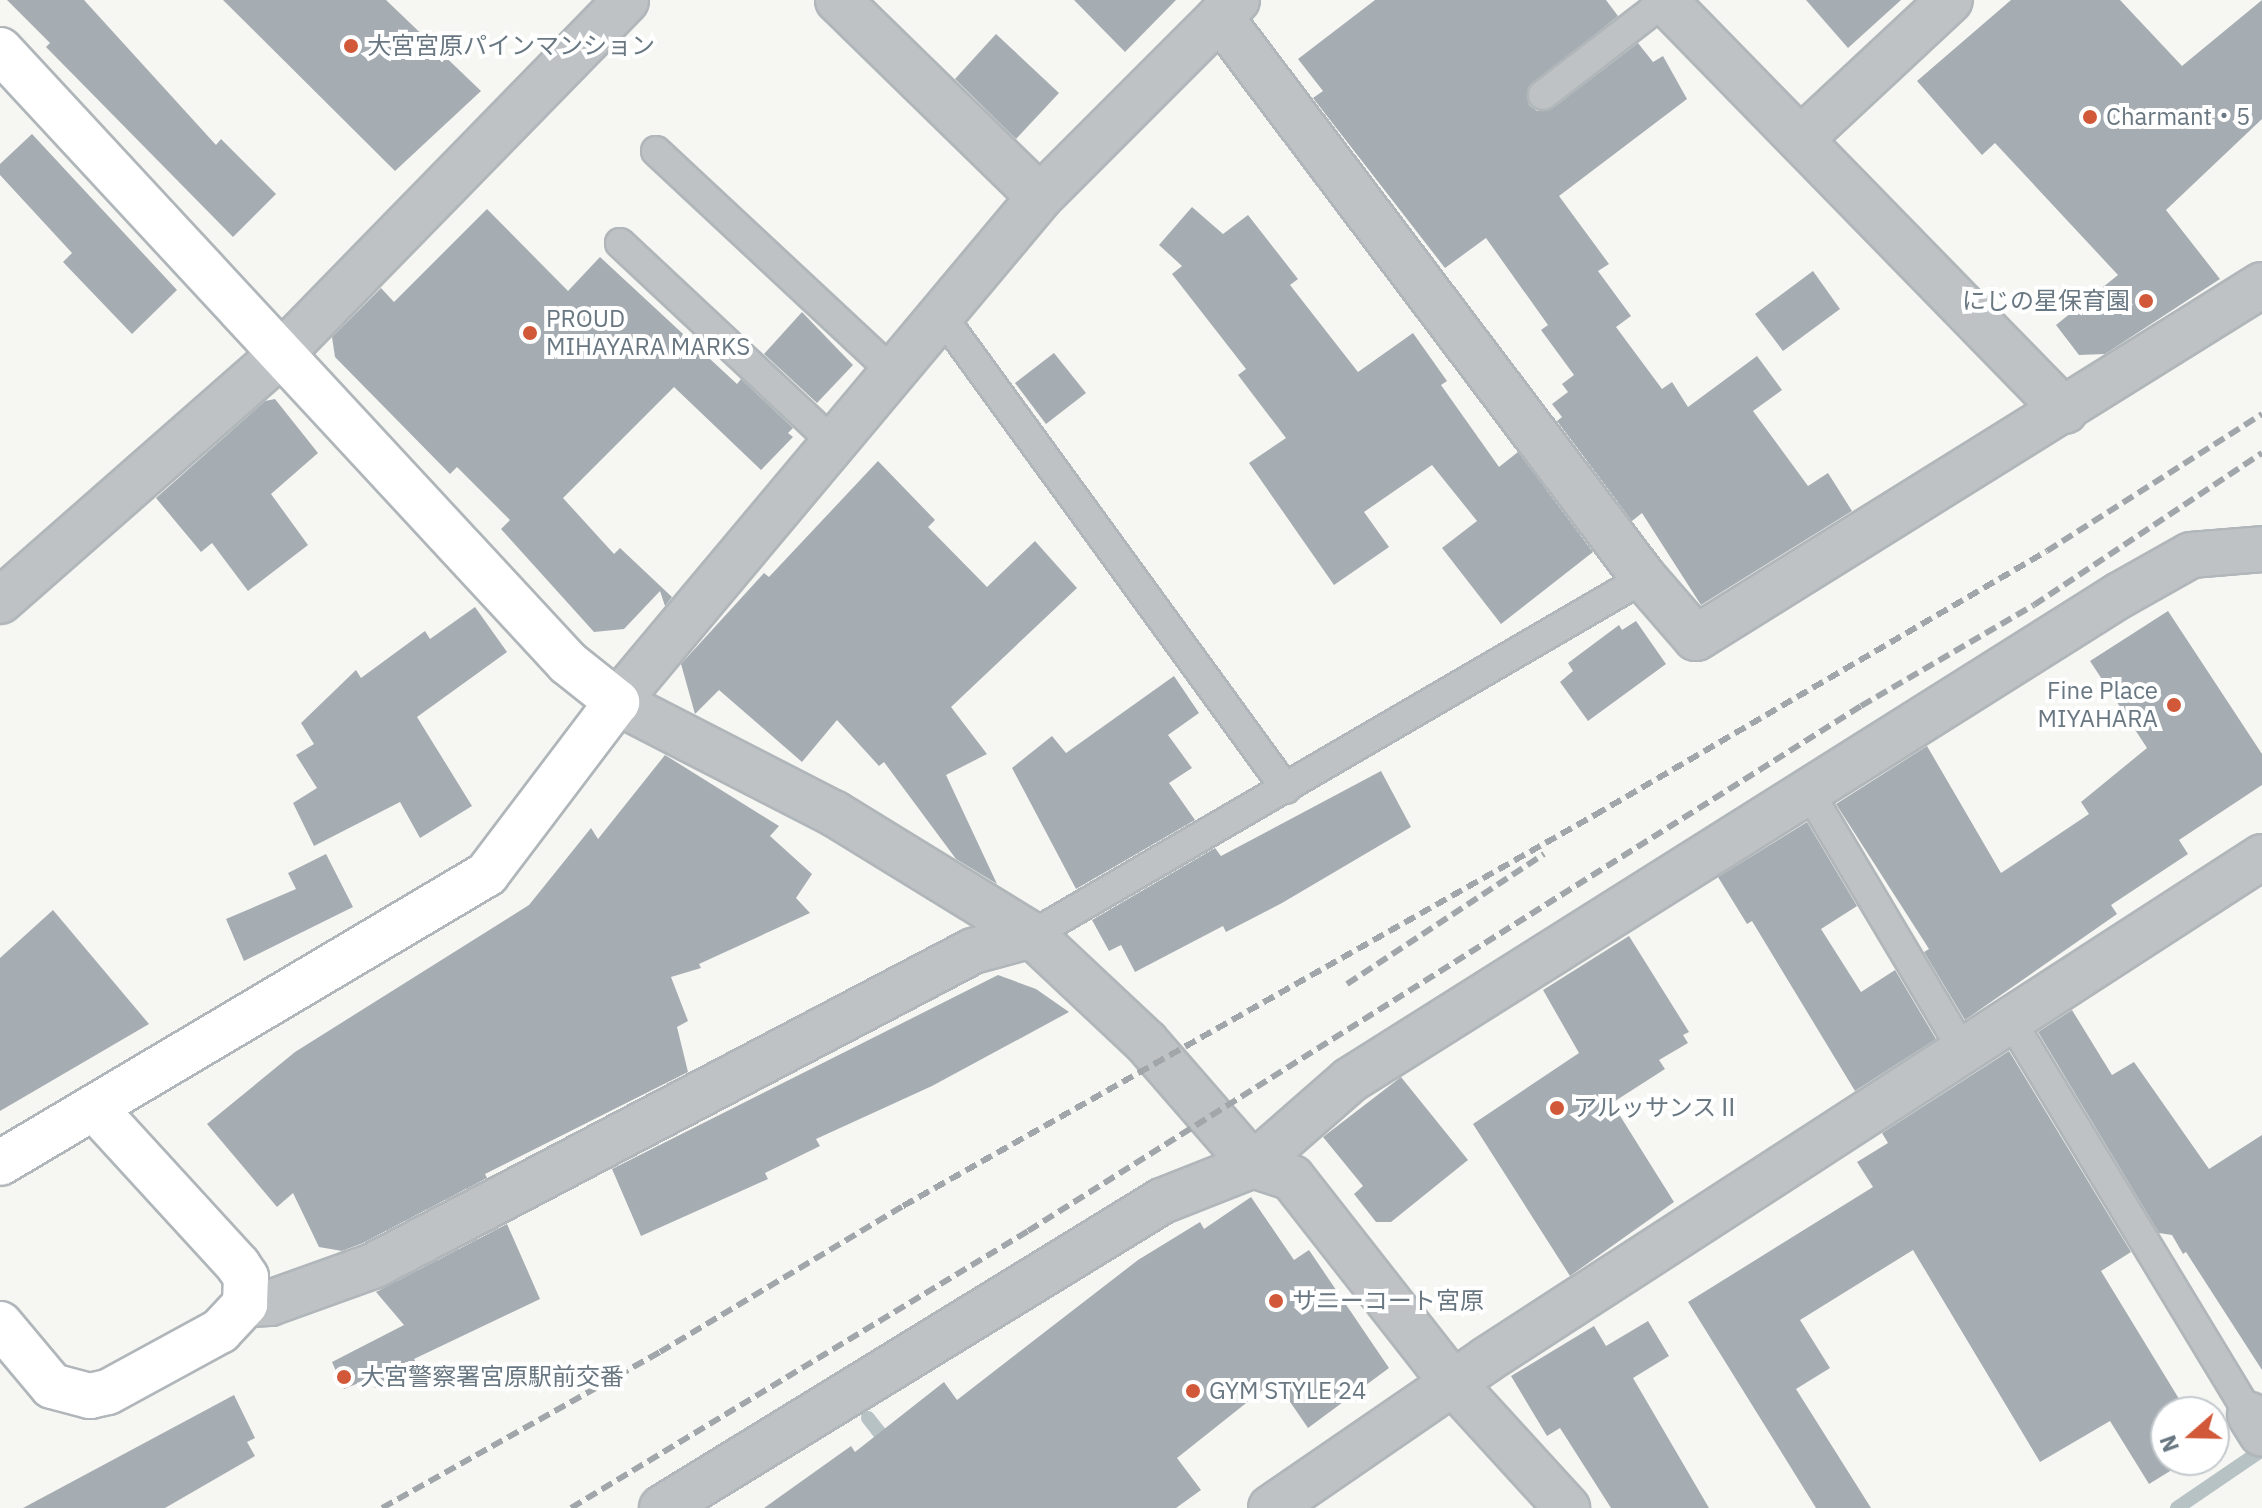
<!DOCTYPE html>
<meta charset="utf-8">
<style>
body{margin:0}
#map{position:relative;width:2262px;height:1508px;overflow:hidden;background:#f6f6f3;font-family:"IBM Plex Sans","Noto Sans JP",sans-serif}
div>[style]{position:absolute}
.stream>*{height:14px;margin:-7px;padding:0 7px;transform-origin:7px;border-radius:7px;background:#b7c2c5}
.building>*{inset:0;background:#a6adb2}
.roads{filter:drop-shadow(2px 0 #b0b6b9) drop-shadow(-2px 0 #b0b6b9) drop-shadow(0 2px #b0b6b9) drop-shadow(0 -2px #b0b6b9)}
.lane>*{height:28px;margin:-14px;padding:0 14px;transform-origin:14px;border-radius:14px;background:#bec2c5}
.street>*{height:44px;margin:-22px;padding:0 22px;transform-origin:22px;border-radius:22px;background:#bec2c5}
.secondary>*{height:44px;margin:-22px;padding:0 22px;transform-origin:22px;border-radius:22px;background:#fff}
.rail>*{height:6px;margin-top:-3px;transform-origin:0;background:repeating-linear-gradient(90deg,#a0a6aa 0 12px,transparent 0 18px)}
.dots>*{width:22px;height:22px;translate:-50% -50%;box-sizing:border-box;border:4px solid #fff;border-radius:50%}
span{translate:-50% -50%;white-space:nowrap;text-align:center;line-height:1.15;-webkit-text-stroke:8px #fff;paint-order:stroke}
.poi-label{font-size:24px;color:#687781}
.left{translate:0 -50%;text-align:left}
.right{translate:-100% -50%;text-align:right}
.north{position:absolute;left:2150px;top:1396px;width:80px;height:80px;box-sizing:border-box;background:#fff;border:2px solid #c3c9cd;border-radius:50%;rotate:250deg;font-size:22px;font-weight:700;line-height:32px;text-align:center;color:#687781}
.north::after{content:'';display:block;margin:auto;width:28px;height:36px;background:#d15838;clip-path:polygon(50% 0,100% 100%,50% 72%,0 100%)}
</style>
<div id="map">
<div class="stream">
<div style="left:868px;top:1418px;width:36px;rotate:52deg"></div>
<div style="left:2177px;top:1508px;width:103px;rotate:-34.3deg"></div>
</div>
<div class="building">
<div style="clip-path:polygon(7px 0,84px 0,216px 145px,221px 139px,276px 194px,233px 237px,46px 47px,50px 43px)"></div>
<div style="clip-path:polygon(223px 0,386px 0,481px 91px,395px 171px)"></div>
<div style="clip-path:polygon(1074px 0,1176px 0,1125px 52px)"></div>
<div style="clip-path:polygon(1375px 0,1606px 0,1618px 16px,1528px 88px,1529px 105px,1537px 111px,1553px 108px,1638px 43px,1653px 62px,1663px 56px,1687px 99px,1559px 196px,1609px 264px,1598px 271px,1631px 316px,1616px 327px,1662px 389px,1672px 382px,1688px 407px,1757px 356px,1782px 390px,1753px 411px,1808px 486px,1828px 473px,1852px 511px,1701px 605px,1642px 513px,1632px 521px,1557px 421px,1562px 417px,1552px 404px,1568px 392px,1562px 384px,1574px 375px,1541px 330px,1548px 325px,1486px 238px,1445px 268px,1313px 98px,1323px 91px,1298px 59px)"></div>
<div style="clip-path:polygon(1806px 0,1901px 0,1848px 48px)"></div>
<div style="clip-path:polygon(2011px 0,2120px 0,2182px 66px,2262px 0,2262px 119px,2166px 210px,2220px 279px,2105px 354px,2079px 355px,2056px 325px,2118px 275px,1995px 143px,1982px 155px,1917px 81px)"></div>
<div style="clip-path:polygon(996px 34px,1059px 93px,1016px 139px,955px 79px)"></div>
<div style="clip-path:polygon(32px 134px,177px 290px,132px 334px,63px 262px,72px 253px,0 175px,0 164px)"></div>
<div style="clip-path:polygon(1192px 207px,1223px 234px,1248px 215px,1298px 279px,1290px 285px,1358px 372px,1413px 333px,1447px 381px,1441px 385px,1499px 467px,1518px 452px,1593px 552px,1501px 624px,1442px 548px,1477px 521px,1432px 465px,1364px 512px,1389px 547px,1334px 585px,1249px 463px,1286px 438px,1238px 375px,1246px 369px,1172px 274px,1182px 266px,1159px 245px)"></div>
<div style="clip-path:polygon(487px 209px,568px 291px,600px 257px,737px 384px,741px 379px,793px 428px,788px 433px,793px 437px,761px 470px,674px 387px,563px 498px,614px 554px,620px 548px,672px 597px,665px 606px,660px 591px,624px 629px,594px 632px,501px 529px,510px 520px,457px 467px,450px 474px,335px 357px,332px 337px,381px 288px,394px 302px)"></div>
<div style="clip-path:polygon(1813px 271px,1840px 309px,1783px 351px,1755px 314px)"></div>
<div style="clip-path:polygon(802px 312px,853px 365px,817px 403px,764px 354px)"></div>
<div style="clip-path:polygon(1054px 353px,1086px 393px,1046px 424px,1015px 383px)"></div>
<div style="clip-path:polygon(275px 399px,318px 453px,271px 494px,308px 545px,248px 591px,212px 543px,201px 552px,156px 498px,265px 401px)"></div>
<div style="clip-path:polygon(878px 461px,935px 520px,928px 527px,987px 587px,1035px 541px,1077px 588px,951px 707px,987px 754px,946px 775px,997px 884px,956px 859px,884px 762px,879px 766px,837px 720px,802px 762px,719px 690px,695px 714px,681px 664px,764px 573px,769px 577px)"></div>
<div style="clip-path:polygon(475px 607px,507px 652px,417px 717px,472px 806px,420px 838px,400px 802px,314px 846px,293px 803px,317px 788px,296px 755px,314px 744px,301px 723px,356px 670px,361px 678px,425px 631px,430px 639px)"></div>
<div style="clip-path:polygon(2168px 611px,2262px 754px,2262px 785px,2179px 840px,2188px 854px,2111px 905px,2117px 914px,1965px 1020px,1924px 952px,1929px 949px,1836px 804px,1927px 746px,2001px 873px,2089px 814px,2081px 802px,2147px 748px,2090px 661px)"></div>
<div style="clip-path:polygon(1636px 621px,1666px 664px,1588px 721px,1560px 682px,1573px 671px,1568px 663px,1619px 625px,1622px 630px)"></div>
<div style="clip-path:polygon(1174px 676px,1199px 713px,1168px 735px,1192px 768px,1169px 783px,1195px 820px,1076px 889px,1012px 768px,1052px 736px,1066px 753px)"></div>
<div style="clip-path:polygon(665px 755px,779px 826px,770px 836px,812px 874px,796px 898px,810px 913px,699px 964px,701px 968px,671px 977px,688px 1021px,677px 1027px,688px 1072px,485px 1174px,487px 1178px,363px 1243px,342px 1251px,319px 1247px,293px 1193px,277px 1207px,207px 1124px,295px 1052px,529px 905px,591px 828px,598px 839px)"></div>
<div style="clip-path:polygon(1381px 771px,1411px 827px,1282px 903px,1226px 932px,1223px 926px,1135px 972px,1121px 945px,1109px 951px,1092px 920px,1215px 848px,1221px 856px)"></div>
<div style="clip-path:polygon(1807px 822px,1857px 906px,1821px 929px,1861px 992px,1895px 970px,1936px 1039px,1855px 1091px,1752px 921px,1747px 924px,1718px 877px)"></div>
<div style="clip-path:polygon(326px 854px,353px 907px,244px 961px,226px 919px,296px 889px,288px 873px)"></div>
<div style="clip-path:polygon(53px 910px,149px 1024px,0 1111px,0 958px)"></div>
<div style="clip-path:polygon(1629px 936px,1689px 1032px,1683px 1035px,1688px 1043px,1659px 1060px,1665px 1069px,1612px 1103px,1674px 1202px,1570px 1276px,1473px 1124px,1579px 1053px,1543px 990px)"></div>
<div style="clip-path:polygon(998px 975px,1036px 989px,1069px 1012px,932px 1086px,816px 1139px,820px 1146px,765px 1173px,768px 1179px,641px 1236px,612px 1169px)"></div>
<div style="clip-path:polygon(2072px 1010px,2112px 1075px,2134px 1062px,2209px 1169px,2262px 1135px,2262px 1370px,2186px 1252px,2183px 1254px,2172px 1235px,2159px 1233px,2038px 1032px)"></div>
<div style="clip-path:polygon(2009px 1051px,2131px 1252px,2101px 1271px,2187px 1412px,2166px 1412px,2166px 1460px,2188px 1460px,2149px 1484px,2110px 1421px,2040px 1462px,1913px 1250px,1800px 1320px,1830px 1368px,1796px 1389px,1871px 1508px,1816px 1508px,1688px 1302px,1873px 1187px,1857px 1162px,1888px 1143px,1882px 1133px)"></div>
<div style="clip-path:polygon(1401px 1077px,1468px 1160px,1391px 1222px,1376px 1222px,1354px 1194px,1363px 1186px,1323px 1137px)"></div>
<div style="clip-path:polygon(1251px 1197px,1294px 1260px,1309px 1250px,1389px 1368px,1308px 1428px,1275px 1380px,1177px 1458px,1201px 1490px,1176px 1508px,764px 1508px,851px 1446px,855px 1452px,944px 1382px,957px 1400px,1138px 1260px,1200px 1222px,1204px 1229px)"></div>
<div style="clip-path:polygon(507px 1224px,540px 1299px,414px 1359px,418px 1366px,375px 1388px,371px 1378px,344px 1389px,332px 1362px,404px 1325px,376px 1292px)"></div>
<div style="clip-path:polygon(1648px 1321px,1669px 1356px,1633px 1378px,1709px 1508px,1611px 1508px,1560px 1428px,1547px 1436px,1511px 1376px,1594px 1326px,1606px 1346px)"></div>
<div style="clip-path:polygon(234px 1395px,255px 1438px,247px 1442px,255px 1456px,165px 1508px,23px 1508px)"></div>
</div>
<div class="roads">
<div class="lane">
<div style="left:1543px;top:95px;width:154px;rotate:-37.6deg"></div>
<div style="left:656px;top:151px;width:324px;rotate:43deg"></div>
<div style="left:620px;top:243px;width:291px;rotate:43.1deg"></div>
<div style="left:941px;top:315px;width:586px;rotate:53.95deg"></div>
<div style="left:1809px;top:792px;width:299px;rotate:59.2deg"></div>
<div style="left:1032px;top:935px;width:709px;rotate:-30.26deg"></div>
<div style="left:2010px;top:1019px;width:463px;rotate:58.8deg"></div>
</div>
<div class="street">
<div style="left:838px;top:0;width:282px;rotate:44.3deg"></div>
<div style="left:1237px;top:0;width:279px;rotate:135deg"></div>
<div style="left:1040px;top:197px;width:659px;rotate:129.95deg"></div>
<div style="left:617px;top:702px;width:245px;rotate:27.2deg"></div>
<div style="left:835px;top:814px;width:231px;rotate:31.6deg"></div>
<div style="left:1032px;top:935px;width:156px;rotate:43.2deg"></div>
<div style="left:1146px;top:1042px;width:163px;rotate:49deg"></div>
<div style="left:1253px;top:1165px;width:41px;rotate:18.4deg"></div>
<div style="left:1292px;top:1178px;width:259px;rotate:51.9deg"></div>
<div style="left:1452px;top:1382px;width:171px;rotate:47.6deg"></div>
<div style="left:1664px;top:0;width:574px;rotate:45.71deg"></div>
<div style="left:1220px;top:17px;width:703px;rotate:52.92deg"></div>
<div style="left:1644px;top:578px;width:79px;rotate:49.1deg"></div>
<div style="left:1696px;top:638px;width:667px;rotate:-31.95deg"></div>
<div style="left:1802px;top:138px;width:202px;rotate:-43deg"></div>
<div style="left:0;top:601px;width:377px;rotate:-41.3deg"></div>
<div style="left:283px;top:352px;width:491px;rotate:-45.7deg"></div>
<div style="left:245px;top:1304px;width:25px;rotate:-2deg"></div>
<div style="left:270px;top:1303px;width:109px;rotate:-19.8deg"></div>
<div style="left:373px;top:1266px;width:678px;rotate:-27.7deg"></div>
<div style="left:973px;top:951px;width:61px;rotate:-15.2deg"></div>
<div style="left:2250px;top:1415px;width:22px;rotate:58deg"></div>
<div style="left:662px;top:1508px;width:587px;rotate:-31.55deg"></div>
<div style="left:1162px;top:1201px;width:98px;rotate:-21.6deg"></div>
<div style="left:1253px;top:1165px;width:129px;rotate:-41.2deg"></div>
<div style="left:1350px;top:1080px;width:910px;rotate:-32.21deg"></div>
<div style="left:2120px;top:595px;width:81px;rotate:-29.4deg"></div>
<div style="left:2191px;top:555px;width:71px;rotate:-4.8deg"></div>
<div style="left:1271px;top:1508px;width:261px;rotate:-34.5deg"></div>
<div style="left:1486px;top:1360px;width:925px;rotate:-32.95deg"></div>
</div>
<div class="secondary">
<div style="left:0;top:50px;width:836px;rotate:47.18deg"></div>
<div style="left:568px;top:663px;width:63px;rotate:38.5deg"></div>
<div style="left:617px;top:702px;width:216px;rotate:127.1deg"></div>
<div style="left:487px;top:874px;width:566px;rotate:149.31deg"></div>
<div style="left:0;top:1324px;width:81px;rotate:50deg"></div>
<div style="left:52px;top:1386px;width:39px;rotate:15deg"></div>
<div style="left:90px;top:1396px;width:18px;rotate:-13deg"></div>
<div style="left:108px;top:1392px;width:128px;rotate:-28.6deg"></div>
<div style="left:220px;top:1331px;width:37px;rotate:-47deg"></div>
<div style="left:245px;top:1304px;width:27px;rotate:-88deg"></div>
<div style="left:246px;top:1277px;width:14px;rotate:-124deg"></div>
<div style="left:238px;top:1265px;width:212px;rotate:-132.5deg"></div>
</div>
</div>
<div class="rail">
<div style="left:1347px;top:984px;width:236px;rotate:-33.4deg"></div>
<div style="left:382px;top:1508px;width:319px;rotate:-29.3deg"></div>
<div style="left:660px;top:1352px;width:283px;rotate:-31deg"></div>
<div style="left:903px;top:1206px;width:795px;rotate:-29.47deg"></div>
<div style="left:1595px;top:815px;width:523px;rotate:-30.29deg"></div>
<div style="left:2047px;top:551px;width:255px;rotate:-32.5deg"></div>
<div style="left:571px;top:1508px;width:534px;rotate:-31.22deg"></div>
<div style="left:1028px;top:1231px;width:985px;rotate:-32.22deg"></div>
<div style="left:1861px;top:706px;width:200px;rotate:-30.3deg"></div>
<div style="left:2034px;top:605px;width:274px;rotate:-33.7deg"></div>
</div>
<div class="dots">
<div style="left:351px;top:46px;background:#d15838"></div>
<div style="left:2090px;top:117px;background:#d15838"></div>
<div style="left:2146px;top:301px;background:#d15838"></div>
<div style="left:530px;top:333px;background:#d15838"></div>
<div style="left:2174px;top:705px;background:#d15838"></div>
<div style="left:1557px;top:1108px;background:#d15838"></div>
<div style="left:1276px;top:1301px;background:#d15838"></div>
<div style="left:344px;top:1377px;background:#d15838"></div>
<div style="left:1193px;top:1391px;background:#d15838"></div>
</div>
<div class="poi-label">
<span class="left" style="left:367px;top:46px">大宮宮原パインマンション</span>
<span class="left" style="left:2106px;top:117px">Charmant・5</span>
<span class="right" style="left:2130px;top:301px">にじの星保育園</span>
<span class="left" style="left:546px;top:333px">PROUD<br>MIHAYARA MARKS</span>
<span class="right" style="left:2158px;top:705px">Fine Place<br>MIYAHARA</span>
<span class="left" style="left:1573px;top:1108px">アルッサンスⅡ</span>
<span class="left" style="left:1292px;top:1301px">サニーコート宮原</span>
<span class="left" style="left:360px;top:1377px">大宮警察署宮原駅前交番</span>
<span class="left" style="left:1209px;top:1391px">GYM STYLE 24</span>
</div>
<div class="north">N</div>
</div>
